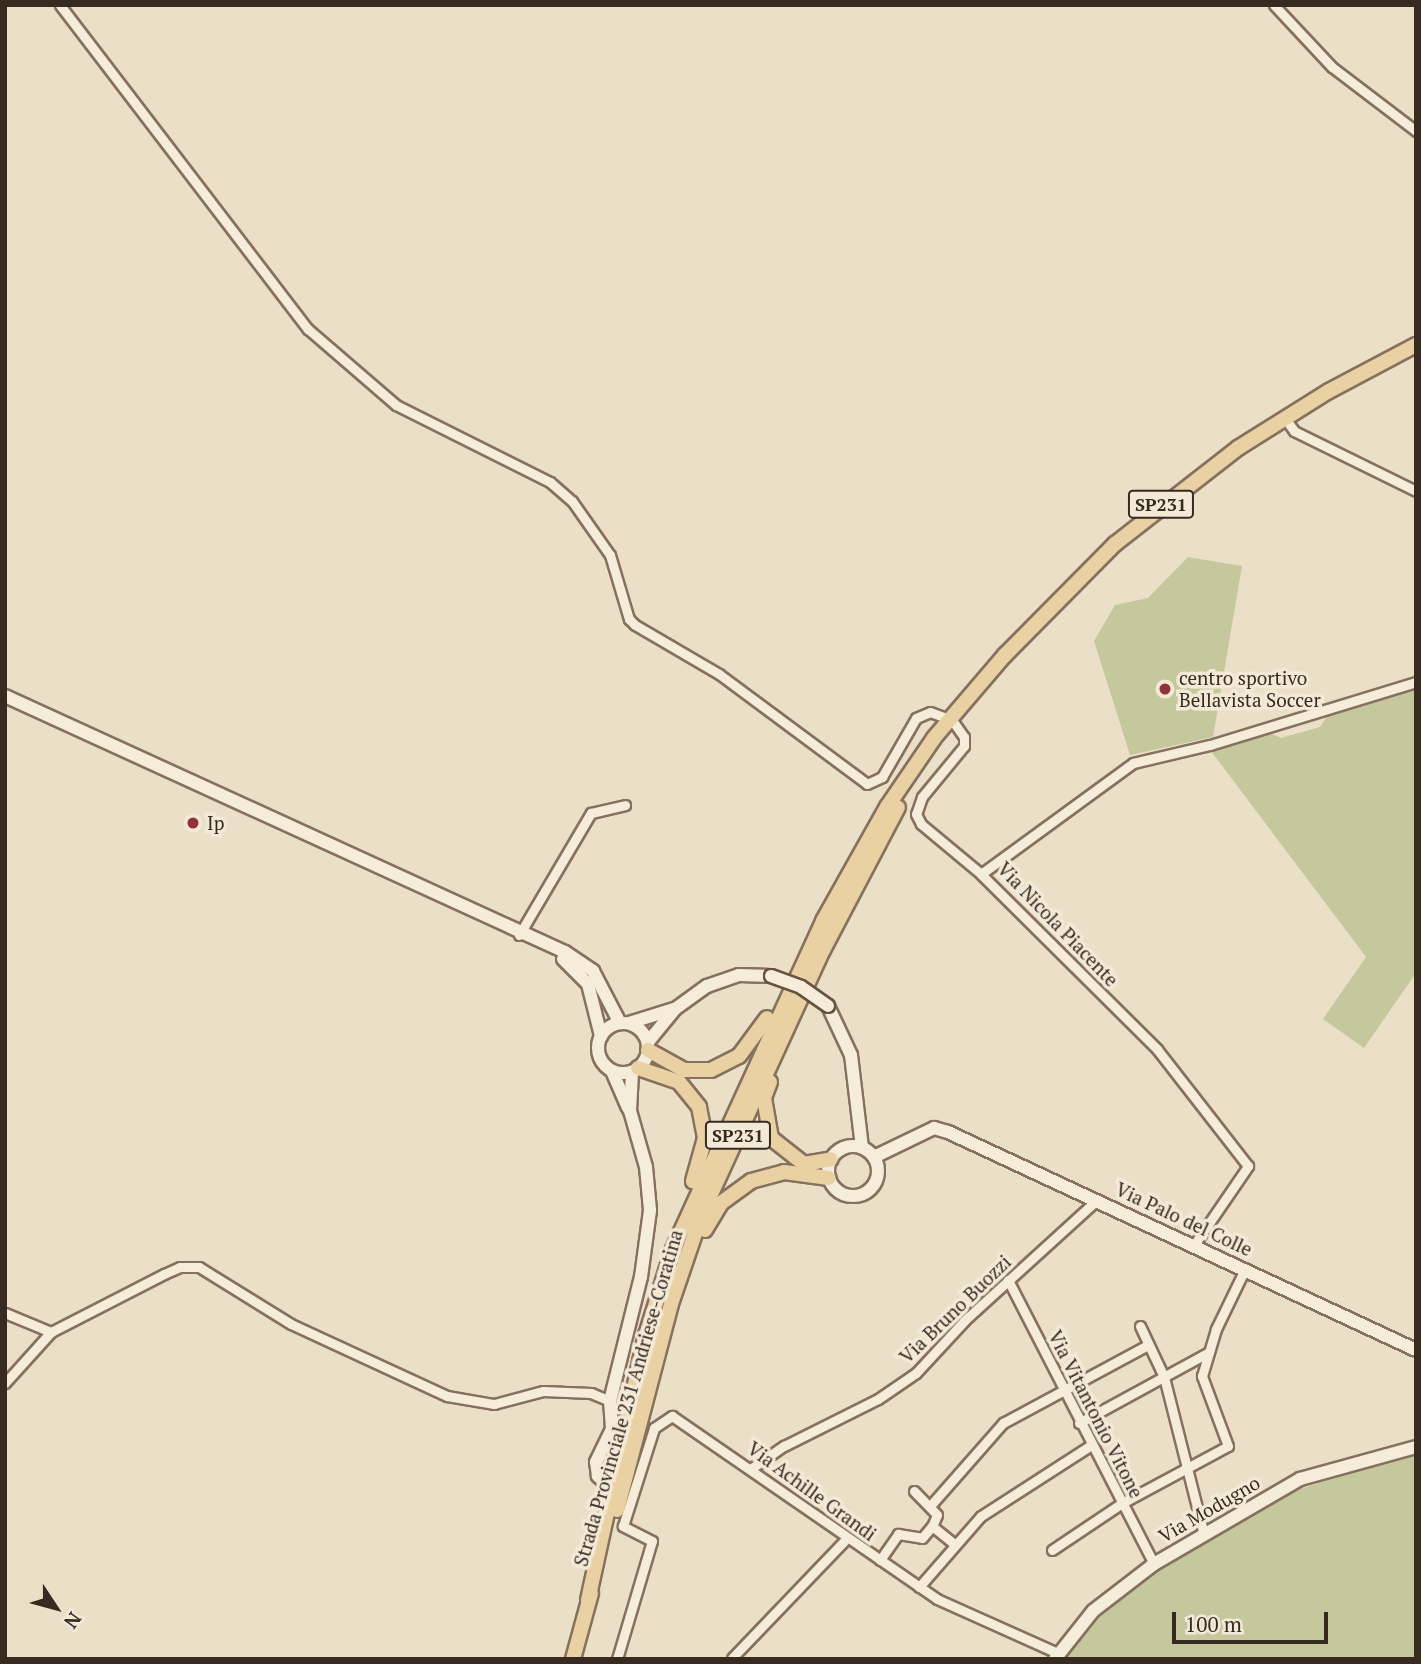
<!DOCTYPE html>
<style>
body{margin:0}
#map{position:relative;width:1421px;height:1664px;overflow:hidden;background:#ebdfc8;font-family:"PT Serif",serif}
div>[style]{position:absolute}
.green>*{inset:0;background:#c5c89c}
.roads{filter:drop-shadow(2px 0 #85715e) drop-shadow(-2px 0 #85715e) drop-shadow(0 2px #85715e) drop-shadow(0 -2px #85715e)}
.street>*{height:9px;margin:-4.5px;padding:0 4.5px;transform-origin:4.5px;border-radius:4.5px;background:#f6ecda}
.secondary>*{height:12px;margin:-6px;padding:0 6px;transform-origin:6px;border-radius:6px;background:#f6ecda}
.secondary>.ring{margin:-6px;padding:0;box-sizing:content-box;background:none;border:12px solid #f6ecda;border-radius:50%}
.primary>*{height:14px;margin:-7px;padding:0 7px;transform-origin:7px;border-radius:7px;background:#ead1a3}
.bridges{filter:drop-shadow(2px 0 #675241) drop-shadow(-2px 0 #675241) drop-shadow(0 2px #675241) drop-shadow(0 -2px #675241)}
.secondary-bridge>*{height:12px;margin:-6px;padding:0 6px;transform-origin:6px;border-radius:6px;background:#f6ecda}
.dots>*{width:19px;height:19px;translate:-50% -50%;box-sizing:border-box;border:4px solid #f3e9d7;border-radius:50%}
span{translate:-50% -50%;white-space:nowrap;text-align:center;line-height:1.15;-webkit-text-stroke:7px #f3e9d7;paint-order:stroke}
.shield-label span{padding:2px 5px;background:#f3e9d7;border:2px solid;border-radius:5px;-webkit-text-stroke-width:0}
.shield-label{font-size:18px;color:#372a21;font-weight:700}
.poi-label{font-size:19px;color:#372a21}
.left{translate:0 -50%;text-align:left}
.street-label{font-size:19px;color:#372a21}
.frame{position:absolute;inset:0;border:7px solid #372a21;pointer-events:none}
.north{position:absolute;left:21px;top:1573px;width:70px;height:70px;-webkit-text-stroke:5px #f3e9d7;paint-order:stroke;rotate:126deg;font-size:19px;font-weight:700;line-height:28px;text-align:center;color:#372a21}
.north::after{content:'';display:block;margin:auto;width:24px;height:32px;background:#372a21;clip-path:polygon(50% 0,100% 100%,50% 72%,0 100%)}
.scale{position:absolute;left:1172px;top:1612px;width:156px;height:32px;box-sizing:border-box;border:4px solid #372a21;border-top:0;padding-left:9px;font-size:21px;line-height:24px;white-space:nowrap;color:#372a21;-webkit-text-stroke:5px #f3e9d7;paint-order:stroke}
</style>
<div id="map">
<div class="green">
<div style="clip-path:polygon(1188px 557px,1242px 566px,1213px 737px,1130px 755px,1094px 641px,1115px 605px,1148px 598px)"></div>
<div style="clip-path:polygon(1416px 689px,1416px 973px,1364px 1048px,1323px 1019px,1366px 957px,1211px 751px,1270px 733px,1281px 738px,1320px 727px,1328px 715px)"></div>
<div style="clip-path:polygon(1416px 1452px,1416px 1659px,1066px 1659px,1127px 1583px,1266px 1500px)"></div>
</div>
<div class="roads">
<div class="street">
<div style="left:60px;top:5px;width:408px;rotate:52.6deg"></div>
<div style="left:308px;top:329px;width:116px;rotate:40.8deg"></div>
<div style="left:396px;top:405px;width:172px;rotate:26.6deg"></div>
<div style="left:550px;top:482px;width:29px;rotate:41deg"></div>
<div style="left:572px;top:501px;width:66px;rotate:54.9deg"></div>
<div style="left:610px;top:555px;width:67px;rotate:73.5deg"></div>
<div style="left:629px;top:619px;width:8px;rotate:45deg"></div>
<div style="left:635px;top:625px;width:97px;rotate:30.3deg"></div>
<div style="left:719px;top:674px;width:184px;rotate:36.6deg"></div>
<div style="left:867px;top:784px;width:17px;rotate:-25deg"></div>
<div style="left:882px;top:777px;width:68px;rotate:-60deg"></div>
<div style="left:916px;top:718px;width:15px;rotate:-23deg"></div>
<div style="left:930px;top:712px;width:23px;rotate:20deg"></div>
<div style="left:952px;top:720px;width:21px;rotate:55deg"></div>
<div style="left:964px;top:737px;width:9px;rotate:90deg"></div>
<div style="left:964px;top:746px;width:66px;rotate:129.5deg"></div>
<div style="left:922px;top:797px;width:18px;rotate:109deg"></div>
<div style="left:916px;top:814px;width:11px;rotate:63deg"></div>
<div style="left:921px;top:824px;width:78px;rotate:39.8deg"></div>
<div style="left:1274px;top:5px;width:85px;rotate:46.9deg"></div>
<div style="left:1332px;top:67px;width:106px;rotate:37.3deg"></div>
<div style="left:1284px;top:417px;width:17px;rotate:54deg"></div>
<div style="left:1294px;top:431px;width:136px;rotate:26.2deg"></div>
<div style="left:519px;top:935px;width:142px;rotate:-59.5deg"></div>
<div style="left:591px;top:813px;width:35px;rotate:-13deg"></div>
<div style="left:1194px;top:1245px;width:96px;rotate:-55.6deg"></div>
<div style="left:1248px;top:1166px;width:148px;rotate:-127.9deg"></div>
<div style="left:1157px;top:1049px;width:248px;rotate:-135.2deg"></div>
<div style="left:981px;top:874px;width:188px;rotate:-36.1deg"></div>
<div style="left:1133px;top:763px;width:79px;rotate:-13.2deg"></div>
<div style="left:1210px;top:745px;width:215px;rotate:-17deg"></div>
<div style="left:1008px;top:1280px;width:319px;rotate:62.8deg"></div>
<div style="left:5px;top:1313px;width:50px;rotate:22.4deg"></div>
<div style="left:51px;top:1332px;width:127px;rotate:-27.2deg"></div>
<div style="left:164px;top:1274px;width:17px;rotate:-24deg"></div>
<div style="left:180px;top:1267px;width:19px"></div>
<div style="left:199px;top:1267px;width:108px;rotate:31.8deg"></div>
<div style="left:291px;top:1324px;width:172px;rotate:24.8deg"></div>
<div style="left:447px;top:1396px;width:48px;rotate:9.7deg"></div>
<div style="left:494px;top:1404px;width:51px;rotate:-14.9deg"></div>
<div style="left:543px;top:1391px;width:48px;rotate:2.4deg"></div>
<div style="left:591px;top:1393px;width:21px;rotate:23deg"></div>
<div style="left:1140px;top:1326px;width:56px;rotate:64.8deg"></div>
<div style="left:1164px;top:1377px;width:163px;rotate:75.8deg"></div>
<div style="left:5px;top:1383px;width:69px;rotate:-48deg"></div>
<div style="left:1079px;top:1423px;width:148px;rotate:-28.6deg"></div>
<div style="left:752px;top:1468px;width:39px;rotate:-35deg"></div>
<div style="left:784px;top:1446px;width:105px;rotate:-26.6deg"></div>
<div style="left:878px;top:1399px;width:46px;rotate:-34.4deg"></div>
<div style="left:916px;top:1373px;width:72px;rotate:-47.2deg"></div>
<div style="left:965px;top:1320px;width:178px;rotate:-42.3deg"></div>
<div style="left:914px;top:1491px;width:33px;rotate:46deg"></div>
<div style="left:937px;top:1515px;width:12px;rotate:114deg"></div>
<div style="left:932px;top:1526px;width:28px;rotate:39deg"></div>
<div style="left:930px;top:1506px;width:111px;rotate:-48.7deg"></div>
<div style="left:1003px;top:1423px;width:165px;rotate:-28.3deg"></div>
<div style="left:1052px;top:1550px;width:84px;rotate:-33.9deg"></div>
<div style="left:1122px;top:1503px;width:120px;rotate:-28.3deg"></div>
<div style="left:1228px;top:1446px;width:75px;rotate:-110.4deg"></div>
<div style="left:1202px;top:1376px;width:49px;rotate:-73.4deg"></div>
<div style="left:1216px;top:1329px;width:67px;rotate:-64.2deg"></div>
<div style="left:880px;top:1560px;width:32px;rotate:-55deg"></div>
<div style="left:898px;top:1534px;width:24px;rotate:9deg"></div>
<div style="left:922px;top:1538px;width:16px;rotate:-50deg"></div>
<div style="left:919px;top:1587px;width:94px;rotate:-48.9deg"></div>
<div style="left:981px;top:1516px;width:131px;rotate:-32.8deg"></div>
<div style="left:732px;top:1658px;width:166px;rotate:-46.2deg"></div>
<div style="left:617px;top:1659px;width:123px;rotate:-73.5deg"></div>
<div style="left:652px;top:1541px;width:33px;rotate:-153deg"></div>
<div style="left:623px;top:1526px;width:103px;rotate:-72.4deg"></div>
<div style="left:654px;top:1428px;width:22px;rotate:-34deg"></div>
<div style="left:672px;top:1416px;width:322px;rotate:34.6deg"></div>
<div style="left:937px;top:1599px;width:133px;rotate:24.1deg"></div>
</div>
<div class="secondary">
<div style="left:5px;top:696px;width:616px;rotate:24.57deg"></div>
<div style="left:565px;top:952px;width:34px;rotate:34deg"></div>
<div style="left:593px;top:971px;width:59px;rotate:62.6deg"></div>
<div style="left:563px;top:959px;width:35px;rotate:45deg"></div>
<div style="left:588px;top:984px;width:54px;rotate:76deg"></div>
<div style="left:828px;top:1006px;width:54px;rotate:64.9deg"></div>
<div style="left:851px;top:1055px;width:93px;rotate:83.2deg"></div>
<div class="ring" style="left:598px;top:1023px;width:38px;height:38px"></div>
<div style="left:629px;top:1023px;width:47px;rotate:-17.3deg"></div>
<div style="left:648px;top:1042px;width:43px;rotate:-50.7deg"></div>
<div style="left:675px;top:1009px;width:39px;rotate:-36deg"></div>
<div style="left:707px;top:986px;width:34px;rotate:-19deg"></div>
<div style="left:739px;top:975px;width:32px;rotate:2deg"></div>
<div style="left:612px;top:1071px;width:40px;rotate:66.6deg"></div>
<div class="ring" style="left:828px;top:1146px;width:38px;height:38px"></div>
<div style="left:874px;top:1157px;width:67px;rotate:-25.8deg"></div>
<div style="left:934px;top:1128px;width:15px;rotate:16deg"></div>
<div style="left:948px;top:1132px;width:516px;rotate:24.98deg"></div>
<div style="left:613px;top:1490px;width:21px;rotate:-137deg"></div>
<div style="left:598px;top:1476px;width:14px;rotate:-98deg"></div>
<div style="left:596px;top:1462px;width:37px;rotate:-64deg"></div>
<div style="left:612px;top:1429px;width:28px;rotate:-94deg"></div>
<div style="left:610px;top:1401px;width:128px;rotate:-76deg"></div>
<div style="left:641px;top:1277px;width:68px;rotate:-82.3deg"></div>
<div style="left:650px;top:1210px;width:43px;rotate:-95.3deg"></div>
<div style="left:646px;top:1167px;width:58px;rotate:-105.9deg"></div>
<div style="left:630px;top:1111px;width:39px;rotate:-87deg"></div>
<div style="left:1055px;top:1659px;width:61px;rotate:-51.6deg"></div>
<div style="left:1093px;top:1611px;width:77px;rotate:-37.6deg"></div>
<div style="left:1154px;top:1564px;width:169px;rotate:-30.2deg"></div>
<div style="left:1300px;top:1479px;width:120px;rotate:-15.4deg"></div>
</div>
<div class="primary">
<div style="left:648px;top:1050px;width:41px;rotate:29.1deg"></div>
<div style="left:684px;top:1070px;width:27px"></div>
<div style="left:711px;top:1070px;width:31px;rotate:-27deg"></div>
<div style="left:739px;top:1056px;width:47px;rotate:-53.6deg"></div>
<div style="left:638px;top:1068px;width:43px;rotate:18.9deg"></div>
<div style="left:679px;top:1082px;width:32px;rotate:51deg"></div>
<div style="left:699px;top:1107px;width:32px;rotate:79deg"></div>
<div style="left:705px;top:1138px;width:45px;rotate:105.6deg"></div>
<div style="left:770px;top:1082px;width:17px;rotate:111deg"></div>
<div style="left:764px;top:1098px;width:41px;rotate:80.1deg"></div>
<div style="left:771px;top:1138px;width:42px;rotate:38.2deg"></div>
<div style="left:804px;top:1164px;width:27px;rotate:-10deg"></div>
<div style="left:705px;top:1230px;width:31px;rotate:-59deg"></div>
<div style="left:721px;top:1203px;width:37px;rotate:-36deg"></div>
<div style="left:751px;top:1181px;width:34px;rotate:-15deg"></div>
<div style="left:784px;top:1172px;width:45px;rotate:7.6deg"></div>
<div style="left:617px;top:1510px;width:213px;rotate:-75.3deg"></div>
<div style="left:671px;top:1304px;width:93px;rotate:-71.2deg"></div>
<div style="left:701px;top:1216px;width:293px;rotate:-65.4deg"></div>
<div style="left:823px;top:950px;width:161px;rotate:-62.3deg"></div>
<div style="left:588px;top:1600px;width:271px;rotate:-77.7deg"></div>
<div style="left:646px;top:1335px;width:90px;rotate:-72.6deg"></div>
<div style="left:673px;top:1249px;width:361px;rotate:-65.4deg"></div>
<div style="left:823px;top:921px;width:131px;rotate:-60.7deg"></div>
<div style="left:887px;top:807px;width:83px;rotate:-55.7deg"></div>
<div style="left:934px;top:738px;width:109px;rotate:-49.5deg"></div>
<div style="left:1005px;top:655px;width:156px;rotate:-45.3deg"></div>
<div style="left:1115px;top:544px;width:156px;rotate:-38deg"></div>
<div style="left:1238px;top:448px;width:107px;rotate:-32.1deg"></div>
<div style="left:1329px;top:391px;width:98px;rotate:-27.9deg"></div>
<div style="left:573px;top:1659px;width:68px;rotate:-74.7deg"></div>
</div>
</div>
<div class="bridges">
<div class="secondary-bridge">
<div style="left:771px;top:976px;width:32px;rotate:20deg"></div>
<div style="left:801px;top:987px;width:33px;rotate:35deg"></div>
</div>
</div>
<div class="dots">
<div style="left:1165px;top:689px;background:#8f3338"></div>
<div style="left:193px;top:823px;background:#8f3338"></div>
</div>
<div class="shield-label">
<span style="left:1161px;top:504px">SP231</span>
<span style="left:738px;top:1135px">SP231</span>
</div>
<div class="poi-label">
<span class="left" style="left:1179px;top:689px">centro sportivo<br>Bellavista Soccer</span>
<span class="left" style="left:207px;top:823px">Ip</span>
</div>
<div class="street-label">
<span style="left:1058px;top:924px;rotate:46deg">Via Nicola Piacente</span>
<span style="left:1184px;top:1219px;rotate:25deg">Via Palo del Colle</span>
<span style="left:955px;top:1309px;rotate:-44deg">Via Bruno Buozzi</span>
<span style="left:628px;top:1398px;rotate:-74deg">Strada Provinciale 231 Andriese-Coratina</span>
<span style="left:1096px;top:1414px;rotate:63deg">Via Vitantonio Vitone</span>
<span style="left:812px;top:1491px;rotate:36deg">Via Achille Grandi</span>
<span style="left:1209px;top:1509px;rotate:-30deg">Via Modugno</span>
</div>
<div class="frame"></div>
<div class="north">N</div>
<div class="scale">100 m</div>
</div>
